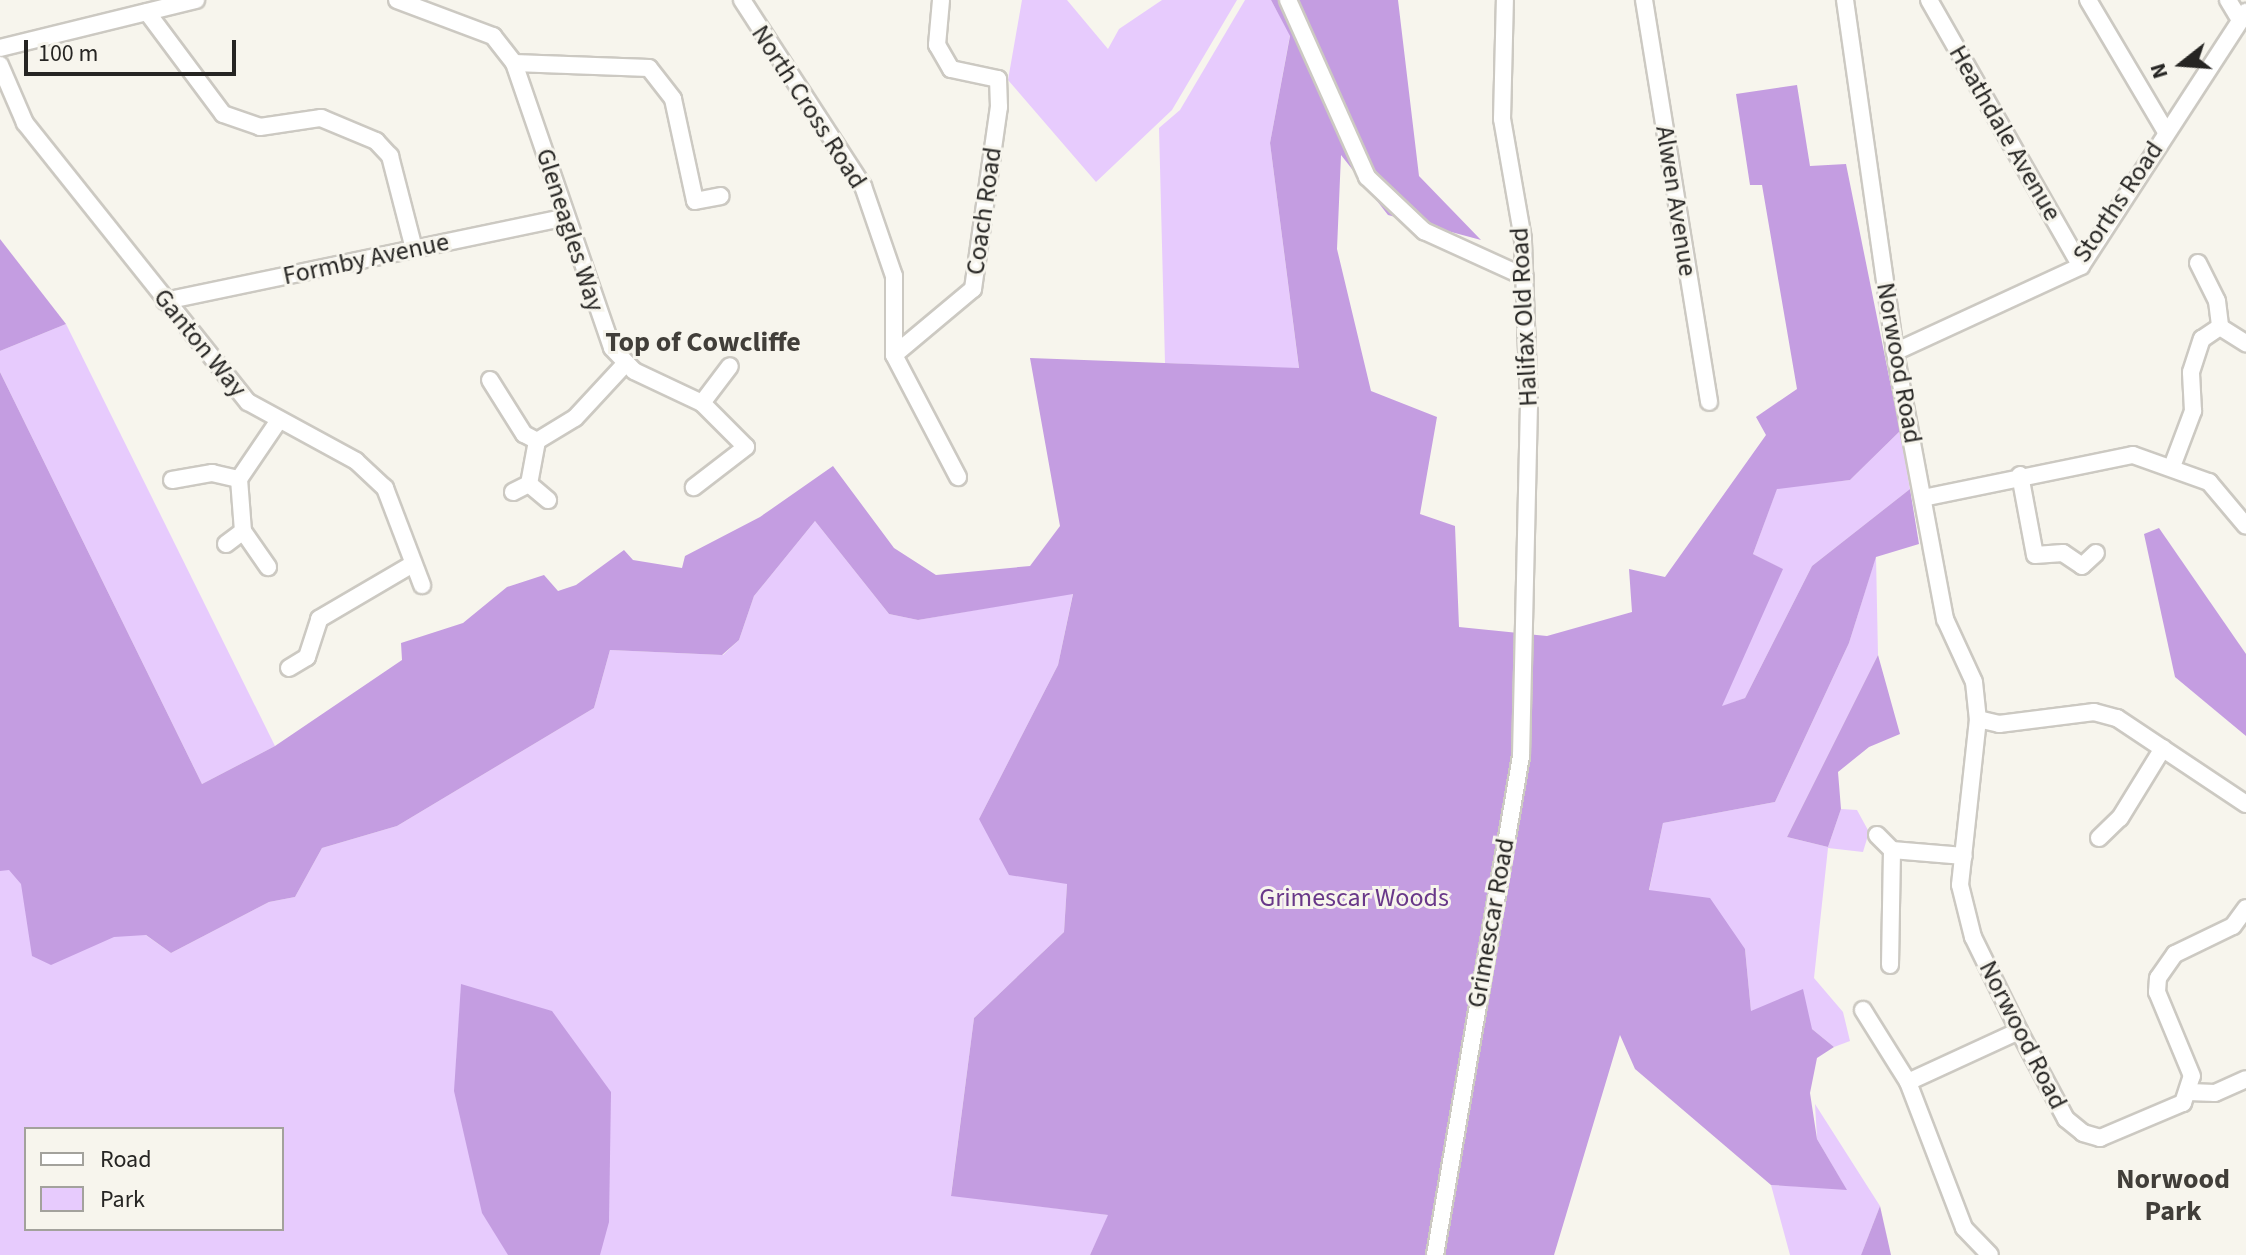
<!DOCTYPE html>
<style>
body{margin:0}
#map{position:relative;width:2246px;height:1255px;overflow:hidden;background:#f7f5ed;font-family:"Source Sans 3",sans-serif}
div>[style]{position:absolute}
.green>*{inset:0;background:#e7cbfd}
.forest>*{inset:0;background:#c49de1}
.roads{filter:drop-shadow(2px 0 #ccc9c2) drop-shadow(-2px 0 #ccc9c2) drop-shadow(0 2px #ccc9c2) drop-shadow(0 -2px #ccc9c2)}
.minor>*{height:16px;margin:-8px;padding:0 8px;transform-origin:8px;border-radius:8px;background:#fff}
span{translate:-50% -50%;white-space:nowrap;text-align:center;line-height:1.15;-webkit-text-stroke:6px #f7f5ed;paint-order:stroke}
.street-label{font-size:26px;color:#262523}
.park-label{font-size:26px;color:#693889}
.neighbourhood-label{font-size:28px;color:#413e39;font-weight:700}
.legend{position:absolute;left:24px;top:1127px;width:260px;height:104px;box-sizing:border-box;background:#f7f5ed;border:2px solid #a3a29c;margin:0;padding:10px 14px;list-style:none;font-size:24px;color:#262523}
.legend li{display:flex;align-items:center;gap:16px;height:40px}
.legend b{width:40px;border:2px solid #a3a29c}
.north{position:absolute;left:2142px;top:24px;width:80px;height:80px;-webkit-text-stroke:6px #f7f5ed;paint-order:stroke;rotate:253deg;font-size:22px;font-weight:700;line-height:32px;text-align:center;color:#262523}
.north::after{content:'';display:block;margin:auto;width:28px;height:36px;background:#262523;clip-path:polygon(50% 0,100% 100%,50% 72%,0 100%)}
.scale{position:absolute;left:24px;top:40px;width:212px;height:36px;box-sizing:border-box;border:4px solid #262523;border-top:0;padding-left:10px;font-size:24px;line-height:28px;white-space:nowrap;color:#262523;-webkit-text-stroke:6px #f7f5ed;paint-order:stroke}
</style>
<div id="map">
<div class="green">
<div style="clip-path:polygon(1022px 0,1067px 0,1108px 49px,1119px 29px,1162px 0,1237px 0,1172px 110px,1096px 182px,1008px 80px)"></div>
<div style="clip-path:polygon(1245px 0,1271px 0,1290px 35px,1270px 143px,1299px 369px,1165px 363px,1159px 128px,1180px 110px)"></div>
<div style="clip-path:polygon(66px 324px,275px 746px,202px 784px,0 372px,0 351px)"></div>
<div style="clip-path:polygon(1900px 431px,1910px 489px,1812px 566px,1745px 698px,1721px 707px,1782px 569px,1753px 554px,1777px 488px,1850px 480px)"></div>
<div style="clip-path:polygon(evenodd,815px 521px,889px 614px,918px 620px,1073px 593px,1058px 665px,979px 819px,1067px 884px,1064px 932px,974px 1018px,951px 1195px,1109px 1215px,1090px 1255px,0 1255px,0 681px,95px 899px,171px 953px,269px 902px,295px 897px,322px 848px,397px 826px,594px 708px,610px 650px,723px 655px,739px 640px,754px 596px,815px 521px,26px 1129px,282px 1129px,282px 1229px,26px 1229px,26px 1129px)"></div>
<div style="clip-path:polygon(1876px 556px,1878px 655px,1787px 837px,1828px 847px,1841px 809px,1857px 810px,1869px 832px,1863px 852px,1828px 848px,1814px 978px,1843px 1012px,1850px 1041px,1834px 1047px,1812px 1029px,1751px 1011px,1745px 949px,1649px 891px,1663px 823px,1775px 802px,1849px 643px)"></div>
<div style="clip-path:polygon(1815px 1104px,1880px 1206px,1861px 1255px,1790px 1255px,1771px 1185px,1846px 1189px,1817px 1139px)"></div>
</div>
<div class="forest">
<div style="clip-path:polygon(1271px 0,1398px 0,1419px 176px,1481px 240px,1388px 215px,1341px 155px,1337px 249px,1371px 391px,1437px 417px,1420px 514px,1455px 526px,1459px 627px,1547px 636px,1632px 612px,1629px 569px,1665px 577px,1766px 435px,1756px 417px,1797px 389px,1762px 185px,1750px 185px,1736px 94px,1797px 85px,1810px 166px,1846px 164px,1900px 431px,1850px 480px,1777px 489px,1753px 554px,1783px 569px,1722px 706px,1745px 698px,1812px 566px,1910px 489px,1919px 544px,1876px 557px,1849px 643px,1775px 802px,1663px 823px,1649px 890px,1710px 898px,1745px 949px,1751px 1011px,1803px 989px,1812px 1029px,1834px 1047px,1817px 1058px,1810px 1093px,1817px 1139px,1847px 1190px,1771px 1185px,1635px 1069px,1620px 1035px,1554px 1255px,1090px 1255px,1108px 1215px,951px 1196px,974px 1018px,1064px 932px,1067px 884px,1009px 875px,979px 819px,1058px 665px,1073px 594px,918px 620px,889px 614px,815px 521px,754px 596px,739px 640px,722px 655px,610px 650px,594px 708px,397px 826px,322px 848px,295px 897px,269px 902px,171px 953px,146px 935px,114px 937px,51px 965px,32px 956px,21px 884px,9px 870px,0 871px,0 372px,202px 784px,275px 746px,402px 660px,401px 643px,463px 623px,507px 587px,544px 575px,558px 591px,576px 585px,624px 550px,633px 560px,682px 568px,685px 556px,760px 517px,833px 466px,894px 548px,936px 575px,1030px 566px,1060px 526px,1030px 358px,1299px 368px,1270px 143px,1290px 36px)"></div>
<div style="clip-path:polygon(0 239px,66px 324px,0 351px)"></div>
<div style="clip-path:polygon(2159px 528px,2246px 654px,2246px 736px,2175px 677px,2144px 534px)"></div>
<div style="clip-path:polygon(1878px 655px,1900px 734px,1869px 747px,1838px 772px,1841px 809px,1828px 847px,1787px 837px)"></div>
<div style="clip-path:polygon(461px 984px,552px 1011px,611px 1092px,609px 1222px,600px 1255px,508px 1255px,482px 1213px,454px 1091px)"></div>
<div style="clip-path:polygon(1880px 1206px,1891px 1255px,1861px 1255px)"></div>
</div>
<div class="roads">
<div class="minor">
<div style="left:397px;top:0;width:103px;rotate:20.6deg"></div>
<div style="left:493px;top:36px;width:34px;rotate:52deg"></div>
<div style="left:514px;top:63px;width:301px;rotate:71deg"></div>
<div style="left:612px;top:348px;width:32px;rotate:46deg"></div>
<div style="left:634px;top:371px;width:75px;rotate:25.2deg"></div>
<div style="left:702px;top:403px;width:62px;rotate:45deg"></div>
<div style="left:746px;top:447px;width:66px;rotate:142.4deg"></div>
<div style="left:742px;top:0;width:222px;rotate:57deg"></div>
<div style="left:863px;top:186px;width:95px;rotate:71deg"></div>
<div style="left:894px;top:276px;width:79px;rotate:90deg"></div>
<div style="left:894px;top:355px;width:138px;rotate:62.3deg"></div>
<div style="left:1288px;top:0;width:194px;rotate:65.9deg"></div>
<div style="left:1367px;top:177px;width:79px;rotate:43.5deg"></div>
<div style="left:1424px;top:231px;width:111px;rotate:24.5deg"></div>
<div style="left:1644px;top:0;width:407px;rotate:80.8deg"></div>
<div style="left:1845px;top:0;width:356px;rotate:81.9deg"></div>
<div style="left:1895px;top:352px;width:272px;rotate:79.4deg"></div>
<div style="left:1945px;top:619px;width:69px;rotate:65.3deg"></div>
<div style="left:1974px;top:682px;width:37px;rotate:84deg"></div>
<div style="left:1978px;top:719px;width:167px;rotate:96.2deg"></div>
<div style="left:1960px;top:885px;width:54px;rotate:76deg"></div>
<div style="left:1973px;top:937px;width:105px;rotate:63.9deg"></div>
<div style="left:2019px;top:1031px;width:100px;rotate:61.9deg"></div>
<div style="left:2066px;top:1119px;width:22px;rotate:39deg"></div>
<div style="left:2083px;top:1133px;width:18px;rotate:16deg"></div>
<div style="left:2100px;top:1138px;width:90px;rotate:-22.9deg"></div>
<div style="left:2183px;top:1103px;width:28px;rotate:-72deg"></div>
<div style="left:2192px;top:1076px;width:91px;rotate:-112.6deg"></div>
<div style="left:2157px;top:992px;width:14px;rotate:-86deg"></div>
<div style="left:2158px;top:978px;width:29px;rotate:-55deg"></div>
<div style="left:2175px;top:954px;width:64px;rotate:-25.8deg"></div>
<div style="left:2233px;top:926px;width:22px;rotate:-54deg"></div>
<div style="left:1929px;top:0;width:306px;rotate:60.3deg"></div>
<div style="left:2088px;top:0;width:153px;rotate:59.4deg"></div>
<div style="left:2228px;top:0;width:23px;rotate:59deg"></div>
<div style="left:147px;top:12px;width:127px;rotate:53.3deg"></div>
<div style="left:223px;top:114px;width:39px;rotate:19deg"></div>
<div style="left:260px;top:127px;width:62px;rotate:-8.4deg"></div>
<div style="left:321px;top:118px;width:60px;rotate:22.7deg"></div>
<div style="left:376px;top:141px;width:21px;rotate:47deg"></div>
<div style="left:390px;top:156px;width:96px;rotate:75.5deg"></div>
<div style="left:0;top:48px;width:202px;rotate:-13.8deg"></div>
<div style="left:514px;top:63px;width:135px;rotate:2.1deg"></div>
<div style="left:649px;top:68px;width:39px;rotate:52deg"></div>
<div style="left:673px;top:99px;width:104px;rotate:77.8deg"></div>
<div style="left:695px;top:201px;width:26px;rotate:-11deg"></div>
<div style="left:0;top:65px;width:63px;rotate:66.7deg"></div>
<div style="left:25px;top:123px;width:357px;rotate:51.4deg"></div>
<div style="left:248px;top:402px;width:123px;rotate:28.6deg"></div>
<div style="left:356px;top:461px;width:40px;rotate:43deg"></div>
<div style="left:385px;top:488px;width:104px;rotate:69.1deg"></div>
<div style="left:2198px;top:263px;width:42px;rotate:63.4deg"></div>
<div style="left:2217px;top:301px;width:26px;rotate:83deg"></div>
<div style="left:165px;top:301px;width:410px;rotate:-11.8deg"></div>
<div style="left:1895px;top:352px;width:205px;rotate:-24.8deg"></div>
<div style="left:2081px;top:266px;width:303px;rotate:-57deg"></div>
<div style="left:894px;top:355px;width:103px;rotate:-39.9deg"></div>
<div style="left:973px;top:289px;width:184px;rotate:-81.9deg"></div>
<div style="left:999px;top:107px;width:28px;rotate:-92deg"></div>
<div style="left:998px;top:79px;width:48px;rotate:-168deg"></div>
<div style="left:951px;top:69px;width:28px;rotate:-120deg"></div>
<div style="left:937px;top:45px;width:45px;rotate:-84.9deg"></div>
<div style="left:490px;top:380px;width:64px;rotate:57.8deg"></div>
<div style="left:524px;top:434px;width:15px;rotate:28deg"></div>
<div style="left:702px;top:403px;width:46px;rotate:-52.9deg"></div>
<div style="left:2173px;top:464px;width:57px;rotate:-69.3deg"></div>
<div style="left:2193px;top:411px;width:39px;rotate:-93deg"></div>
<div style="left:2191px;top:372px;width:35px;rotate:-72deg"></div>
<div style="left:2202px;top:339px;width:22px;rotate:-34deg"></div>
<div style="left:2220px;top:327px;width:31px;rotate:32deg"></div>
<div style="left:2020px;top:475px;width:81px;rotate:79.4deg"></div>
<div style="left:2035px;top:555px;width:28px;rotate:-4deg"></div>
<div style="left:2063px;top:553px;width:23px;rotate:34deg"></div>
<div style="left:2082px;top:566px;width:19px;rotate:-43deg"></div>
<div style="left:172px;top:480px;width:41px;rotate:-9.9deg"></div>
<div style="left:212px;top:473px;width:28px;rotate:13deg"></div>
<div style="left:529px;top:484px;width:25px;rotate:40deg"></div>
<div style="left:513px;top:492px;width:18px;rotate:-27deg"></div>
<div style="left:529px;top:484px;width:44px;rotate:-79.5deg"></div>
<div style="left:537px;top:441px;width:44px;rotate:-31.2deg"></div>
<div style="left:575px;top:418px;width:74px;rotate:-47.2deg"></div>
<div style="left:1923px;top:498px;width:214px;rotate:-11.6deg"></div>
<div style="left:2133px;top:455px;width:81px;rotate:19.6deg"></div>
<div style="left:2209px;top:482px;width:57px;rotate:49.9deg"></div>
<div style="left:243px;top:531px;width:44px;rotate:55.2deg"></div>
<div style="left:226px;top:544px;width:21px;rotate:-37deg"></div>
<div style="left:243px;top:531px;width:52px;rotate:-94.4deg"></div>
<div style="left:239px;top:479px;width:68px;rotate:-55.8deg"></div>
<div style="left:289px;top:668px;width:21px;rotate:-31deg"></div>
<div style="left:307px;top:657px;width:40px;rotate:-72deg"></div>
<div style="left:319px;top:619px;width:107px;rotate:-30.4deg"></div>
<div style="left:1978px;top:719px;width:22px;rotate:13deg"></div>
<div style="left:1999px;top:724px;width:96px;rotate:-7.2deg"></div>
<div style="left:2094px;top:712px;width:24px;rotate:15deg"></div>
<div style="left:2117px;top:718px;width:155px;rotate:33.7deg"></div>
<div style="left:1877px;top:835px;width:21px;rotate:45deg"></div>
<div style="left:2099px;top:838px;width:29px;rotate:-44deg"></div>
<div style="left:2120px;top:818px;width:82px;rotate:-58.4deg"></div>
<div style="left:1890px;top:965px;width:115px;rotate:-89deg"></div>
<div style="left:1892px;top:850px;width:72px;rotate:4.8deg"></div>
<div style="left:1863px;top:1010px;width:85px;rotate:58deg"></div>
<div style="left:1908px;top:1082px;width:156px;rotate:69deg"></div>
<div style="left:1964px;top:1228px;width:37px;rotate:46deg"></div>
<div style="left:1908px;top:1082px;width:122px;rotate:-24.7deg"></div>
<div style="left:2189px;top:1092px;width:26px;rotate:2deg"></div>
<div style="left:2215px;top:1093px;width:34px;rotate:-24deg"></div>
<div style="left:1435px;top:1255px;width:506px;rotate:-80.22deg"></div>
<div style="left:1521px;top:756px;width:350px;rotate:-88.7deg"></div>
<div style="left:1529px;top:406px;width:167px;rotate:-92.1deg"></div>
<div style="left:1523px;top:239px;width:122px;rotate:-99.9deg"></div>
<div style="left:1502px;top:119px;width:119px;rotate:-88.6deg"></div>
</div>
</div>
<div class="street-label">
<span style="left:809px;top:107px;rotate:57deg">North Cross Road</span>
<span style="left:2005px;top:133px;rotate:60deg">Heathdale Avenue</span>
<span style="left:1676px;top:201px;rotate:81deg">Alwen Avenue</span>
<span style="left:2118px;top:202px;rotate:-56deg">Storths Road</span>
<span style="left:984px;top:211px;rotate:-82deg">Coach Road</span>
<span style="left:570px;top:230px;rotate:72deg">Gleneagles Way</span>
<span style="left:366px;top:259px;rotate:-12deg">Formby Avenue</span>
<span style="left:1524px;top:317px;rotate:-93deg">Halifax Old Road</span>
<span style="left:200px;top:343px;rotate:51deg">Ganton Way</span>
<span style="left:1899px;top:363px;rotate:80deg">Norwood Road</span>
<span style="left:1491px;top:923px;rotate:-80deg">Grimescar Road</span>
<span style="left:2023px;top:1035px;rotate:63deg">Norwood Road</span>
</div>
<div class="park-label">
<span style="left:1354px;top:898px">Grimescar Woods</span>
</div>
<div class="neighbourhood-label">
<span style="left:703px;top:342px">Top of Cowcliffe</span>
<span style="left:2173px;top:1195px">Norwood<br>Park</span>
</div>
<ul class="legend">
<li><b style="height:10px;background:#fff"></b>Road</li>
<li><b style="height:22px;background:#e7cbfd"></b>Park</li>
</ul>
<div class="north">N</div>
<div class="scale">100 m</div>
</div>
